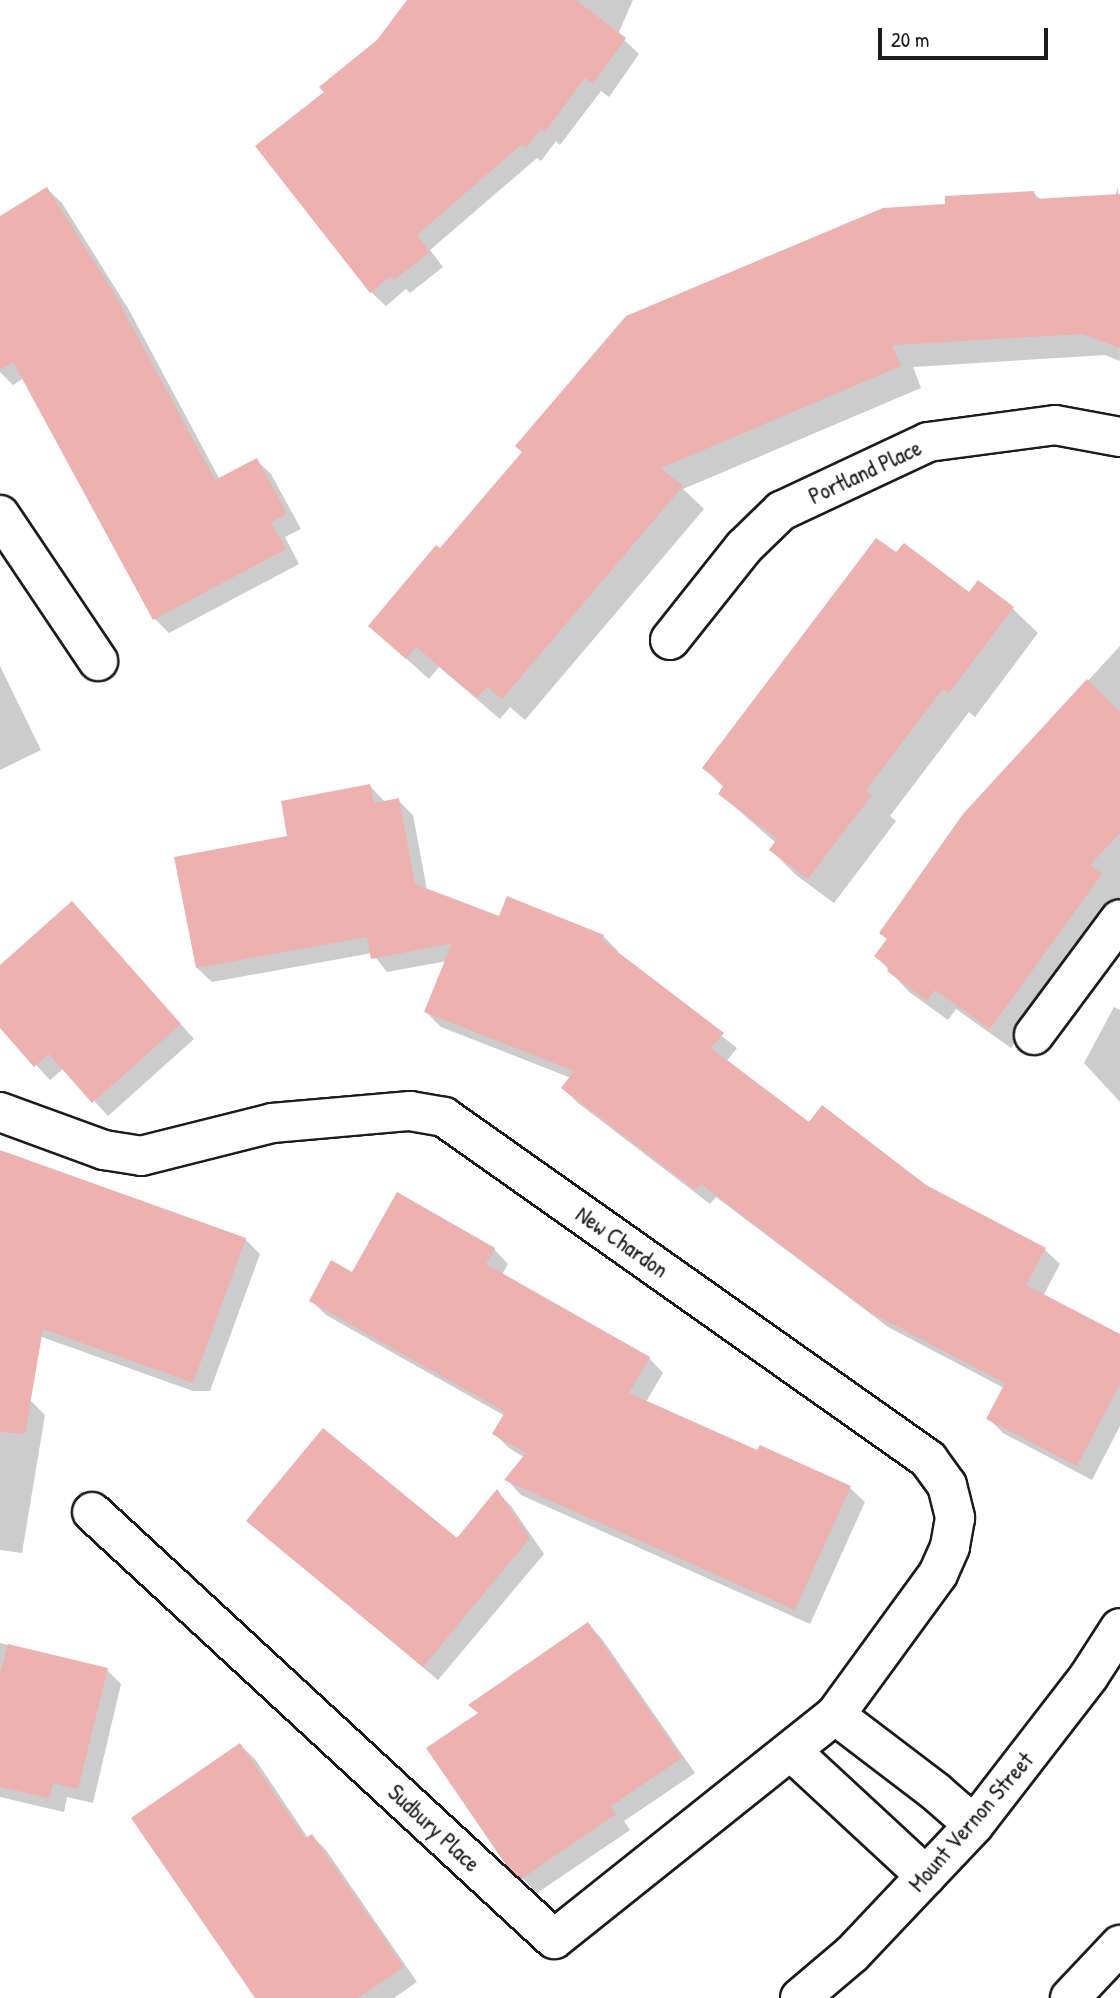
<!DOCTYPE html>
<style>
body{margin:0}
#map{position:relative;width:1120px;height:1998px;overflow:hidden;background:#fff;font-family:"Patrick Hand",sans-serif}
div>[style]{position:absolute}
.shadow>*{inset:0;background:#0003}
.building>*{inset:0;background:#edb2af}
.roads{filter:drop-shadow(2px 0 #1c1c1c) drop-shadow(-2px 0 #1c1c1c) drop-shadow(0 2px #1c1c1c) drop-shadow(0 -2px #1c1c1c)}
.street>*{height:38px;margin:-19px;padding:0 19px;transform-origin:19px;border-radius:19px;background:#fff}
.secondary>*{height:38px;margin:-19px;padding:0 19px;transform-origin:19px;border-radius:19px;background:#fff}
span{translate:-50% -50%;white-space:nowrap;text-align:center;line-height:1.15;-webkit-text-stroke:6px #fff;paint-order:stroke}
.street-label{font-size:23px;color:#1c1c1c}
.scale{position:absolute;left:878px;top:28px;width:170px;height:32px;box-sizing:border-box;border:4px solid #1c1c1c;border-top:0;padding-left:9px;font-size:21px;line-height:24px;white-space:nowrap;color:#1c1c1c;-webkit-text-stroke:5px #fff;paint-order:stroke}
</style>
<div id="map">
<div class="shadow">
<div style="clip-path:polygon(408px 0,633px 0,618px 34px,639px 54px,609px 97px,601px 91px,560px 145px,556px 141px,541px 161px,537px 158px,430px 250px,443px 267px,410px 293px,406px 289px,386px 306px,371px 292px,326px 93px,378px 42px)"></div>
<div style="clip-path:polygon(1118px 187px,1120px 361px,1105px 355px,913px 367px,921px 388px,683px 489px,704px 509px,525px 720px,510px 707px,500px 719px,439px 667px,429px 679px,370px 626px,440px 550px,947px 206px,1034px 193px,1041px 200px,1115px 196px)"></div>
<div style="clip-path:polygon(47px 189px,62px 203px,129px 310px,220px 480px,256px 460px,271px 474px,301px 529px,285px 537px,299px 564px,169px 633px,155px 619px,24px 378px,13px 385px,0 372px,0 218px)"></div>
<div style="clip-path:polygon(969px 594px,1013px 609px,1038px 633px,975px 717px,969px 712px,890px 816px,896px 821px,834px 903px,796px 875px,771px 850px,776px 843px,720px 794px,724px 788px,704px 768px)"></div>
<div style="clip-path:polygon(1120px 646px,1120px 897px,1011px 1048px,956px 1009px,948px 1020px,909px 992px,876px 956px,964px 815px)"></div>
<div style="clip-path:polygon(0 666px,41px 750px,0 770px)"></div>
<div style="clip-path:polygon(370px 786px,385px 802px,398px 800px,413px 815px,427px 890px,500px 918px,603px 936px,618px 951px,617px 954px,737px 1048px,726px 1062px,809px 1125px,1045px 1250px,1060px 1264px,1043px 1296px,1120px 1336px,1120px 1426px,1092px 1480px,1003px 1433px,989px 1419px,1004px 1388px,888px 1327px,716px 1197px,710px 1204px,578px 1103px,563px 1088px,571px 1078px,441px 1027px,426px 1012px,447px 961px,387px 972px,372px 953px,212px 982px,197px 968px,289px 838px)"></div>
<div style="clip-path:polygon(86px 918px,194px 1039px,108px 1116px,64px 1068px,50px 1080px,0 1026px,0 967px)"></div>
<div style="clip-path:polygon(1114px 1007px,1120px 1010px,1120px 1102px,1084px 1063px)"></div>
<div style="clip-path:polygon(0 1151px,245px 1239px,260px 1254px,210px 1391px,193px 1391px,0 1322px)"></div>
<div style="clip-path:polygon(494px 1249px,508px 1264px,502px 1275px,649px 1358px,663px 1373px,646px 1402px,758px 1452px,850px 1488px,865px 1502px,810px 1624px,521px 1495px,507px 1480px,525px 1458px,509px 1448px,495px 1434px,505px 1416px,326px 1315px,311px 1300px,353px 1274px)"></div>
<div style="clip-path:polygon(0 1395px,30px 1400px,45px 1415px,22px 1553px,0 1550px)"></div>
<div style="clip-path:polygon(497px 1492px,511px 1506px,544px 1554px,438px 1680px,248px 1521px,457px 1541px)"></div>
<div style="clip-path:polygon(588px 1624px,602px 1639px,695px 1773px,624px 1821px,630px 1830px,537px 1893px,507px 1863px,479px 1714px)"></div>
<div style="clip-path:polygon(0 1643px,107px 1670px,121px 1684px,93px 1803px,67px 1797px,64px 1812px,0 1797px)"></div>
<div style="clip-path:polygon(240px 1745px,255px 1759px,308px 1838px,312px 1836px,326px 1850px,417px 1982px,394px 1998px,257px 1998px)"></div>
</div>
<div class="building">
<div style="clip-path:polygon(407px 0,576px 0,626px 38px,593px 84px,585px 78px,545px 132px,541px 128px,526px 148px,521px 145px,417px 235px,430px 252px,394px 280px,391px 276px,370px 293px,255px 146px,324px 92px,319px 87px,377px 40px)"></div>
<div style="clip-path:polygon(47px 187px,114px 293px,215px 480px,257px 458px,287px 514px,271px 522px,286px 549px,153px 620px,13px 362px,0 370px,0 216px)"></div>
<div style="clip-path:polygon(1034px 191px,1035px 199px,1120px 194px,1120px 348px,1082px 334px,892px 345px,901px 366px,661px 468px,683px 486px,502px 699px,487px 687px,477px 698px,416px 647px,406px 659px,368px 626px,436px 545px,440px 548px,522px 452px,515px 446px,626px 316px,883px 208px,945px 204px,945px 196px)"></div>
<div style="clip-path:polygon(876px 538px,896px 552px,904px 543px,969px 592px,978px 580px,1014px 607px,949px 693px,943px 689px,866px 790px,872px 795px,808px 879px,769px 850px,777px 839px,718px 794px,724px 785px,702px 768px)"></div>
<div style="clip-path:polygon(1087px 679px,1120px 712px,1120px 833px,1090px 865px,1102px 874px,990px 1029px,935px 990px,927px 1001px,887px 971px,889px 968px,874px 956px,887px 939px,879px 933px,963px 814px)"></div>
<div style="clip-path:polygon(370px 784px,374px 803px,399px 798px,415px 884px,499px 916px,507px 896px,604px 935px,602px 940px,724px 1033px,711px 1048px,809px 1122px,822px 1105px,926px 1185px,1046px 1248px,1026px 1285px,1120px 1334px,1120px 1384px,1077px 1466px,986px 1419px,1005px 1383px,871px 1313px,701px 1184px,695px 1190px,561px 1088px,574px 1071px,424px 1012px,452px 943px,371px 959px,367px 937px,196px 968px,174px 857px,287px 836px,281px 801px)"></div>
<div style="clip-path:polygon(72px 901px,181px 1024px,92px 1103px,49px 1054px,34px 1067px,0 1028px,0 965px)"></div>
<div style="clip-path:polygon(0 1150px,246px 1238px,193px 1383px,43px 1329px,25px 1434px,0 1432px)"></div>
<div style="clip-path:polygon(397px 1192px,495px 1248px,486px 1264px,650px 1357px,629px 1393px,757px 1450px,760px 1445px,851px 1486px,795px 1610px,504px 1480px,526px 1453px,492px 1434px,505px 1412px,309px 1301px,331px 1260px,352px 1272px)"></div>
<div style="clip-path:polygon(323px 1428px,457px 1538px,497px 1489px,530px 1538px,423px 1667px,246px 1521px)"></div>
<div style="clip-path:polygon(588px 1622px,682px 1758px,611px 1806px,616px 1814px,521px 1879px,506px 1865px,426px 1748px,478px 1713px,468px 1705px)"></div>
<div style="clip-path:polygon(8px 1644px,108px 1668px,78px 1789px,53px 1783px,49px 1798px,0 1787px,0 1675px)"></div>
<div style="clip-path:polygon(240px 1743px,305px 1838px,312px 1834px,404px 1967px,358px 1998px,255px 1998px,131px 1818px)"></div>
</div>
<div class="roads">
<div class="street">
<div style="left:0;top:515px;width:176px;rotate:56.1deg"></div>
<div style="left:670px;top:640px;width:119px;rotate:-51.5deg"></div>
<div style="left:744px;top:547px;width:52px;rotate:-44.2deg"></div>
<div style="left:781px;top:511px;width:162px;rotate:-25.1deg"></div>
<div style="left:928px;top:442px;width:128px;rotate:-7.6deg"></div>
<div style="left:1055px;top:425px;width:66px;rotate:10.5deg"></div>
<div style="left:1034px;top:1035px;width:144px;rotate:-53.4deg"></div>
<div style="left:0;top:1112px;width:111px;rotate:20.1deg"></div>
<div style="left:104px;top:1150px;width:37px;rotate:9deg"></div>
<div style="left:141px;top:1156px;width:135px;rotate:-14.1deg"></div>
<div style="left:272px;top:1123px;width:139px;rotate:-5deg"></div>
<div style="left:410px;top:1111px;width:35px;rotate:10deg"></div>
<div style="left:444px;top:1117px;width:593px;rotate:35.25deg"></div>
<div style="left:928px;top:1459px;width:32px;rotate:54deg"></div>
<div style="left:947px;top:1485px;width:34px;rotate:76deg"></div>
<div style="left:955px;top:1518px;width:29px;rotate:100deg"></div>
<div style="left:950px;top:1547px;width:30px;rotate:114deg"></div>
<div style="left:938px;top:1574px;width:175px;rotate:126.1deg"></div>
<div style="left:835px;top:1715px;width:359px;rotate:141.4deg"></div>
<div style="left:554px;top:1939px;width:629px;rotate:-137.25deg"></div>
<div style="left:835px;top:1715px;width:127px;rotate:37.3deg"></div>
<div style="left:936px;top:1792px;width:50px;rotate:41deg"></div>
<div style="left:791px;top:1751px;width:184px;rotate:42.8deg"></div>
<div style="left:1070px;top:1998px;width:73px;rotate:-46.7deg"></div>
</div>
<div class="secondary">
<div style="left:800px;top:1998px;width:68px;rotate:-40.2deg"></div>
<div style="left:852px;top:1954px;width:178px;rotate:-46.6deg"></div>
<div style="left:974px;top:1825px;width:188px;rotate:-52.3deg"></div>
<div style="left:1089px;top:1676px;width:57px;rotate:-57.1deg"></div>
</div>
</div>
<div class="street-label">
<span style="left:865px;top:472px;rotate:-25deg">Portland Place</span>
<span style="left:622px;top:1242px;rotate:35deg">New Chardon</span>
<span style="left:971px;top:1822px;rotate:-49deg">Mount Vernon Street</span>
<span style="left:434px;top:1828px;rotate:43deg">Sudbury Place</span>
</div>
<div class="scale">20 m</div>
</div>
